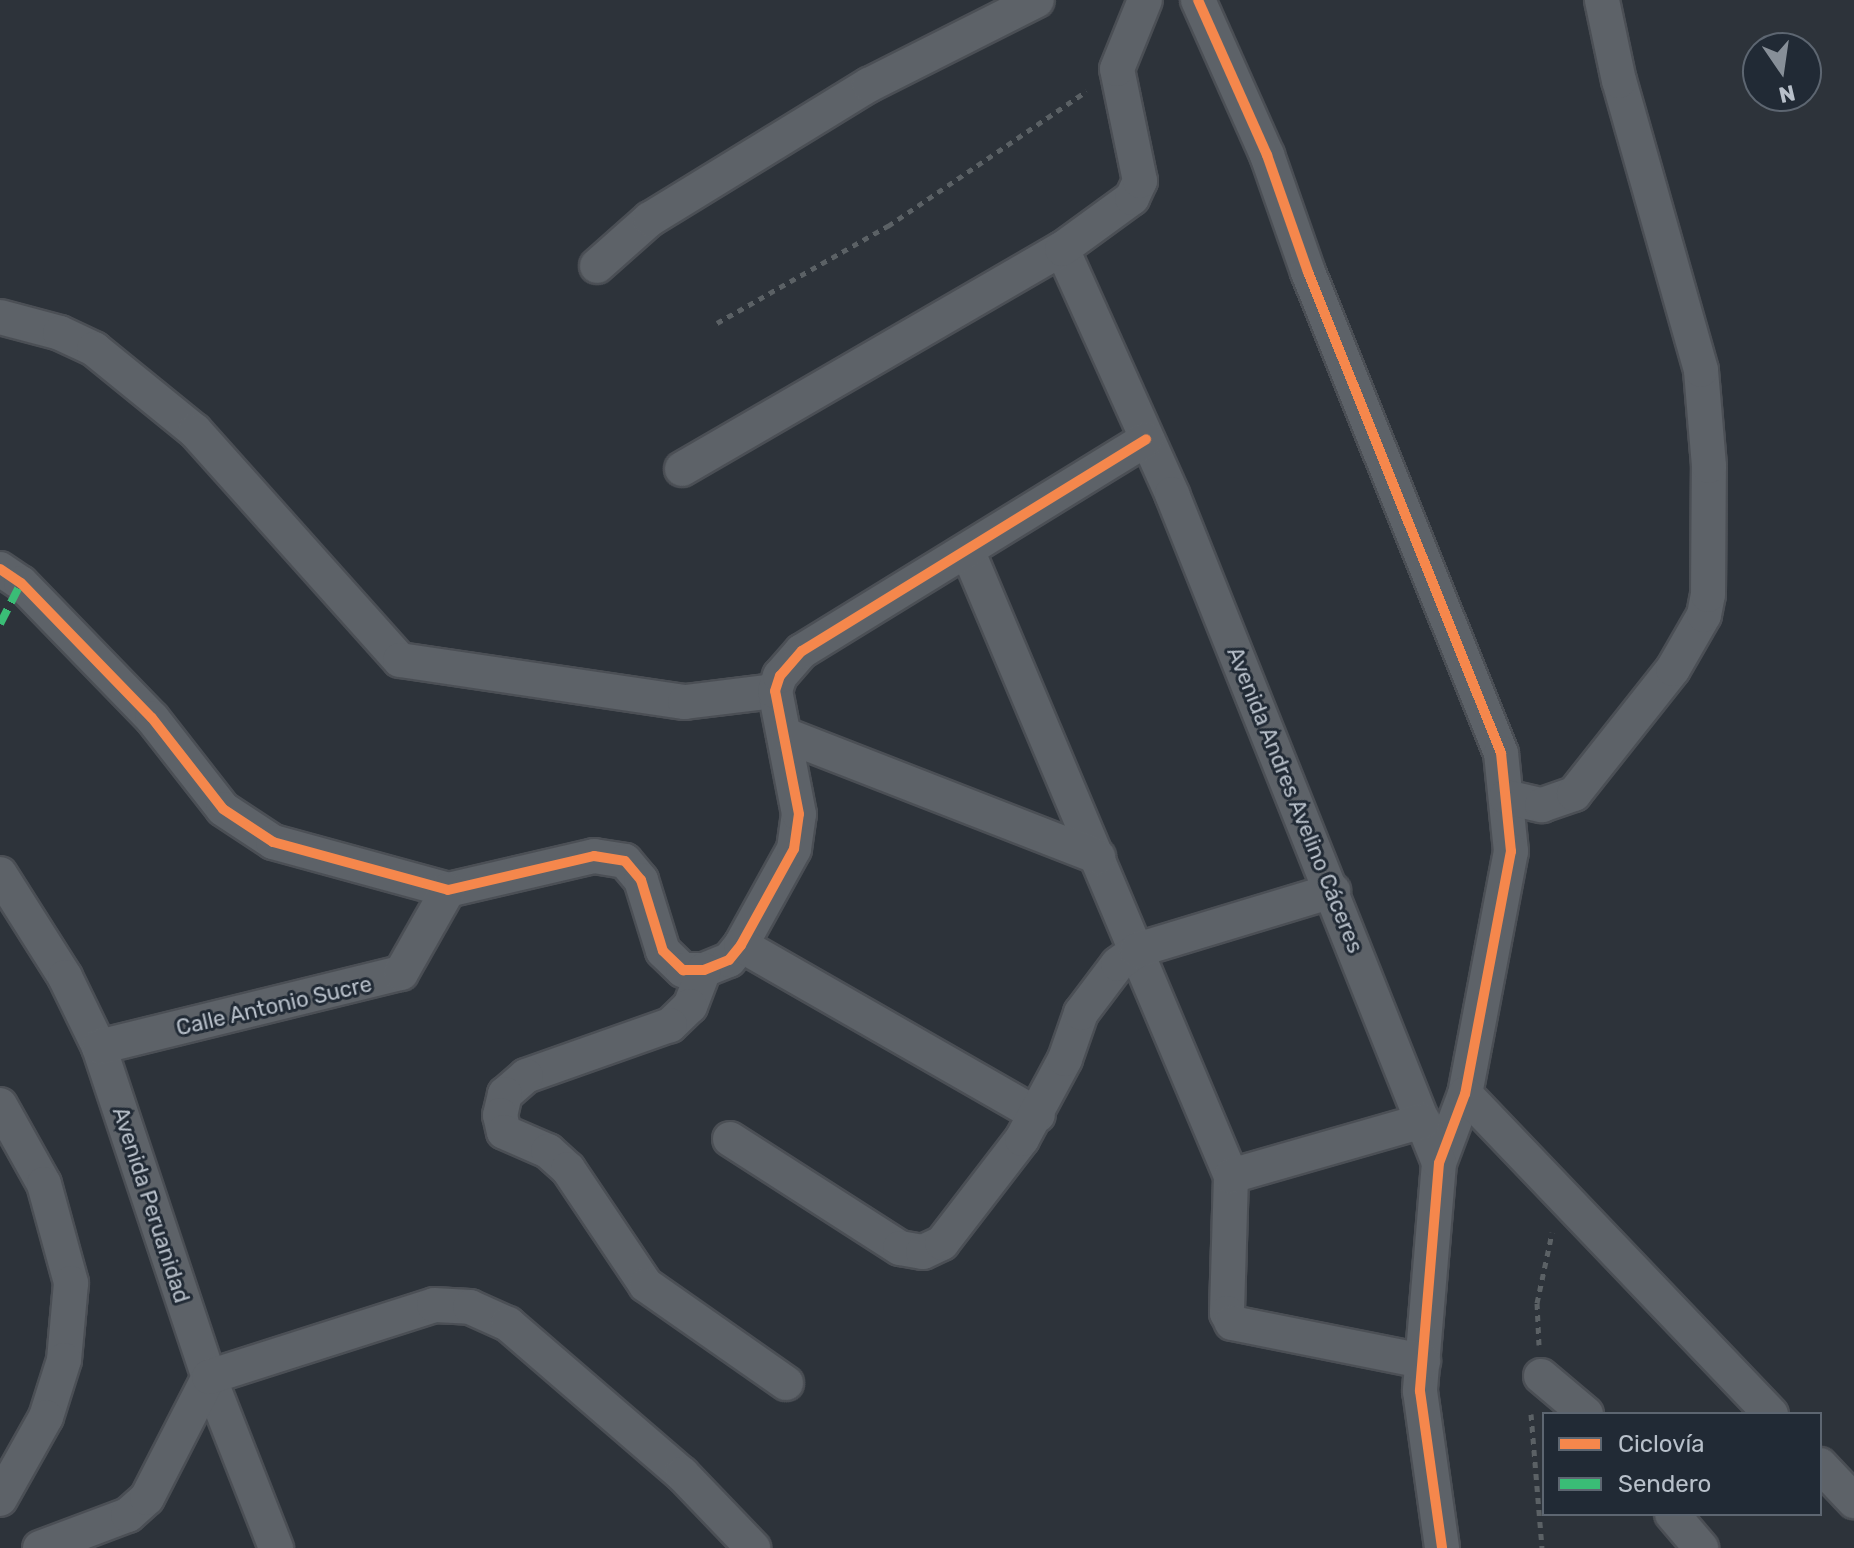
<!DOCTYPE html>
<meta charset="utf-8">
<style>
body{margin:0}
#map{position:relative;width:1854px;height:1548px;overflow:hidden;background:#2d333a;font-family:Rubik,sans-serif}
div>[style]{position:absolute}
.path>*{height:5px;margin-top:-2.5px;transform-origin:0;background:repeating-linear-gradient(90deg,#5b6165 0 6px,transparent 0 12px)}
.roads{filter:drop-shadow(2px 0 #4b4f55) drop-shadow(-2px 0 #4b4f55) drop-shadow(0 2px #4b4f55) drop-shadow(0 -2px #4b4f55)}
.minor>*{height:34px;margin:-17px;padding:0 17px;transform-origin:17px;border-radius:17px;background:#5d6268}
.quiet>*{height:8px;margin-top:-4px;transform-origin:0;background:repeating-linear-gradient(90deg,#3abd76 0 16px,transparent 0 24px)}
.cycleway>*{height:10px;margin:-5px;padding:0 5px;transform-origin:5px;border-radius:5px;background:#f5874c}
span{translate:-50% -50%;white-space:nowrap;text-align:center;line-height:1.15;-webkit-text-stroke:6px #212a35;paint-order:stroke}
.street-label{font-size:22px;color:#b8c0ca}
.legend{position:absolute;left:1542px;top:1412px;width:280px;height:104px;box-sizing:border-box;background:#212a35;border:2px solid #5d6671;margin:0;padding:10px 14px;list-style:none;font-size:24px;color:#b8c0ca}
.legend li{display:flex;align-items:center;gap:16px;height:40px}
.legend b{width:40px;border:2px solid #5d6671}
.north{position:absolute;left:1742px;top:32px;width:80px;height:80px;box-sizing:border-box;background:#212a35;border:2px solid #5d6671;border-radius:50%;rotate:167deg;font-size:22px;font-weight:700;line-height:32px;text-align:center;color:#b8c0ca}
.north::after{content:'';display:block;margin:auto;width:28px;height:36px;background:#878f98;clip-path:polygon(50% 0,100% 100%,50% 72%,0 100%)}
</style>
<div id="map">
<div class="path">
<div style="left:717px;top:323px;width:197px;rotate:-29.6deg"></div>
<div style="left:888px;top:226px;width:240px;rotate:-34.2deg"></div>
<div style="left:1539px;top:1345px;width:42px;rotate:-92.7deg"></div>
<div style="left:1537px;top:1303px;width:72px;rotate:-77.9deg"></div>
<div style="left:1531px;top:1414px;width:134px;rotate:85.3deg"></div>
</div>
<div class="roads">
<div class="minor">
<div style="left:1198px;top:0;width:170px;rotate:66deg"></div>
<div style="left:1267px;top:155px;width:124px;rotate:70.7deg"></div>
<div style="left:1308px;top:272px;width:518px;rotate:68.14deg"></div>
<div style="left:1501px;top:753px;width:99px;rotate:84.2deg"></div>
<div style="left:1511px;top:851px;width:247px;rotate:100.7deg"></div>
<div style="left:1465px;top:1094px;width:74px;rotate:110.6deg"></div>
<div style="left:1439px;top:1163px;width:229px;rotate:94.8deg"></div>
<div style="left:1420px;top:1391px;width:159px;rotate:82deg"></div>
<div style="left:1062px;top:249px;width:269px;rotate:65.8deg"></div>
<div style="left:1172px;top:494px;width:720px;rotate:68.24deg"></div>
<div style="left:597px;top:266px;width:71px;rotate:-41.6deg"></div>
<div style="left:650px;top:219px;width:257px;rotate:-31.5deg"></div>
<div style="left:869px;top:85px;width:188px;rotate:-26.8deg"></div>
<div style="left:0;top:317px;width:62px;rotate:14.9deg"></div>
<div style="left:60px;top:333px;width:38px;rotate:25deg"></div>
<div style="left:94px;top:349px;width:130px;rotate:39.1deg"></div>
<div style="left:195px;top:431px;width:307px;rotate:48.2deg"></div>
<div style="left:400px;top:660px;width:288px;rotate:8.4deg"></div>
<div style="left:685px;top:702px;width:91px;rotate:-7deg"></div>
<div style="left:682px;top:469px;width:439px;rotate:-30.1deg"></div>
<div style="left:1062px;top:249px;width:87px;rotate:-36.1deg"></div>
<div style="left:1132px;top:198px;width:19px;rotate:-65deg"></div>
<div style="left:1140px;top:181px;width:114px;rotate:-101.6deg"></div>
<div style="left:1117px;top:69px;width:74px;rotate:-67.9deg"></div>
<div style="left:968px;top:552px;width:677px;rotate:67.15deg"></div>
<div style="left:1231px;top:1176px;width:137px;rotate:91.7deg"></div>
<div style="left:1227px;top:1313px;width:11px;rotate:63deg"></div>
<div style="left:1232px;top:1323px;width:195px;rotate:11.3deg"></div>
<div style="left:0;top:569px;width:25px;rotate:34deg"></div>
<div style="left:21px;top:583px;width:188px;rotate:45.9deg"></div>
<div style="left:152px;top:718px;width:115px;rotate:52deg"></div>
<div style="left:223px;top:809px;width:60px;rotate:33.4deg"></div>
<div style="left:273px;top:842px;width:181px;rotate:15.3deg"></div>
<div style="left:448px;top:890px;width:150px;rotate:-13.1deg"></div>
<div style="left:594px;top:856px;width:31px;rotate:9deg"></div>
<div style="left:625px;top:861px;width:25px;rotate:50deg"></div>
<div style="left:641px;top:880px;width:74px;rotate:72.8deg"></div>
<div style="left:663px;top:951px;width:28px;rotate:44deg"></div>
<div style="left:683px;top:970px;width:21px"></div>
<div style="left:704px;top:970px;width:27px;rotate:-22deg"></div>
<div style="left:729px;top:960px;width:19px;rotate:-51deg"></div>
<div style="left:741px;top:945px;width:110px;rotate:-61.1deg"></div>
<div style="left:794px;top:849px;width:35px;rotate:-82deg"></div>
<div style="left:799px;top:814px;width:125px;rotate:-101deg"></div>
<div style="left:775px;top:691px;width:16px;rotate:-72deg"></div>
<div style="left:780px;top:676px;width:33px;rotate:-49deg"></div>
<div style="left:802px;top:651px;width:404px;rotate:-31.6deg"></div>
<div style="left:788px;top:736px;width:333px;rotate:21.3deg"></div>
<div style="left:1506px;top:797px;width:37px;rotate:13deg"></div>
<div style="left:1542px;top:805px;width:34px;rotate:-19deg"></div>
<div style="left:1574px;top:794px;width:159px;rotate:-51.6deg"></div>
<div style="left:1673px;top:669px;width:62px;rotate:-60.1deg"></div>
<div style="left:1704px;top:615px;width:20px;rotate:-79deg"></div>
<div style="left:1708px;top:595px;width:129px;rotate:-89.6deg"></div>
<div style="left:1709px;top:466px;width:96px;rotate:-94.8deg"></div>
<div style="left:1701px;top:370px;width:300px;rotate:-105.8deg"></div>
<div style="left:1619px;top:81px;width:83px;rotate:-101.9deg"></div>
<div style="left:0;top:874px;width:122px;rotate:57.7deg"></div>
<div style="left:65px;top:977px;width:78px;rotate:64.1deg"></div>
<div style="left:99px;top:1047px;width:348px;rotate:71.6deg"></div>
<div style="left:209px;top:1377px;width:184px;rotate:68.6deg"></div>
<div style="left:741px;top:945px;width:342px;rotate:29.8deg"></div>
<div style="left:704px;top:970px;width:39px;rotate:111deg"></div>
<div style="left:690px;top:1006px;width:28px;rotate:136deg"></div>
<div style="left:670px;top:1025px;width:153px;rotate:160.5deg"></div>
<div style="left:526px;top:1076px;width:28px;rotate:139deg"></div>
<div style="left:505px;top:1094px;width:22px;rotate:103deg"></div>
<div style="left:500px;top:1115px;width:17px;rotate:77deg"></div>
<div style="left:504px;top:1132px;width:48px;rotate:23.4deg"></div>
<div style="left:548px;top:1151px;width:27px;rotate:42deg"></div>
<div style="left:568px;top:1169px;width:140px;rotate:56.1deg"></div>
<div style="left:646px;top:1285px;width:171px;rotate:35deg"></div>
<div style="left:99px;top:1047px;width:311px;rotate:-13.8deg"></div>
<div style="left:401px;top:973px;width:95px;rotate:-60.5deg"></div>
<div style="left:1465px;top:1094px;width:443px;rotate:46.3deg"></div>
<div style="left:0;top:1105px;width:90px;rotate:60.9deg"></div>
<div style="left:44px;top:1184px;width:103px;rotate:74.7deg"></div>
<div style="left:71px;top:1283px;width:77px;rotate:95.2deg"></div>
<div style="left:64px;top:1360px;width:60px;rotate:107.5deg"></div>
<div style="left:46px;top:1417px;width:94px;rotate:119.3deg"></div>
<div style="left:730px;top:1139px;width:202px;rotate:32.7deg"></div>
<div style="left:900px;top:1248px;width:23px;rotate:10deg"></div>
<div style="left:923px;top:1252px;width:21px;rotate:-25deg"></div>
<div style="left:942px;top:1243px;width:131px;rotate:-52.4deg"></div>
<div style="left:1022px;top:1139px;width:91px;rotate:-61.7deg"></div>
<div style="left:1065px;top:1059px;width:49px;rotate:-70.8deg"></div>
<div style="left:1081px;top:1013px;width:61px;rotate:-52.9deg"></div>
<div style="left:1118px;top:964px;width:24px;rotate:-36deg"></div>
<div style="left:1137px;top:950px;width:205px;rotate:-16.8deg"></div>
<div style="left:1231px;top:1176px;width:200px;rotate:-16deg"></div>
<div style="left:1541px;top:1376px;width:59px;rotate:40.2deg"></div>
<div style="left:1820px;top:1465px;width:50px;rotate:46.6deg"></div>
<div style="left:1672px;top:1514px;width:45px;rotate:49.5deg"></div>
<div style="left:40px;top:1548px;width:94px;rotate:-20.6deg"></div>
<div style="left:128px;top:1515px;width:25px;rotate:-42deg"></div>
<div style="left:147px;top:1498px;width:136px;rotate:-62.9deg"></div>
<div style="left:209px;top:1377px;width:236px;rotate:-17.7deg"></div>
<div style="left:434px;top:1305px;width:36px;rotate:3deg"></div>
<div style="left:470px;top:1307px;width:42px;rotate:24.1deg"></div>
<div style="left:508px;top:1324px;width:230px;rotate:40.8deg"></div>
<div style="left:682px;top:1474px;width:103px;rotate:46.2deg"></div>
</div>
</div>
<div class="quiet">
<div style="left:0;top:624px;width:46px;rotate:-62.9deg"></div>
</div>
<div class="cycleway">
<div style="left:1198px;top:0;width:170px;rotate:66deg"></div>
<div style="left:1267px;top:155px;width:124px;rotate:70.7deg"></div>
<div style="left:1308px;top:272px;width:518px;rotate:68.14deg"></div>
<div style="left:1501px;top:753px;width:99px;rotate:84.2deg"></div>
<div style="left:1511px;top:851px;width:247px;rotate:100.7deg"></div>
<div style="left:1465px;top:1094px;width:74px;rotate:110.6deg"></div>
<div style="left:1439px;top:1163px;width:229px;rotate:94.8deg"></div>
<div style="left:1420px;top:1391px;width:159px;rotate:82deg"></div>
<div style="left:0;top:569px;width:25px;rotate:34deg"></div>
<div style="left:21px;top:583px;width:188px;rotate:45.9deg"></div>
<div style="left:152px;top:718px;width:115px;rotate:52deg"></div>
<div style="left:223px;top:809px;width:60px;rotate:33.4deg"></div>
<div style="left:273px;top:842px;width:181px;rotate:15.3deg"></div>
<div style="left:448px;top:890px;width:150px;rotate:-13.1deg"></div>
<div style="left:594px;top:856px;width:31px;rotate:9deg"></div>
<div style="left:625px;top:861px;width:25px;rotate:50deg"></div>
<div style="left:641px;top:880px;width:74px;rotate:72.8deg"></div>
<div style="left:663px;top:951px;width:28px;rotate:44deg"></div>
<div style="left:683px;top:970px;width:21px"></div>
<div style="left:704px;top:970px;width:27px;rotate:-22deg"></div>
<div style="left:729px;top:960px;width:19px;rotate:-51deg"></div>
<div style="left:741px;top:945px;width:110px;rotate:-61.1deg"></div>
<div style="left:794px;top:849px;width:35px;rotate:-82deg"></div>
<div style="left:799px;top:814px;width:125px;rotate:-101deg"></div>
<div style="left:775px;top:691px;width:16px;rotate:-72deg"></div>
<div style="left:780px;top:676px;width:33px;rotate:-49deg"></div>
<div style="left:802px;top:651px;width:404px;rotate:-31.6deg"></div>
</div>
<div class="street-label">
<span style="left:1295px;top:800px;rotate:68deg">Avenida Andres Avelino Cáceres</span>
<span style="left:274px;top:1006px;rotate:-13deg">Calle Antonio Sucre</span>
<span style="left:151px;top:1205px;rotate:72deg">Avenida Peruanidad</span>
</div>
<ul class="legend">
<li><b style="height:10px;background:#f5874c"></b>Ciclovía</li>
<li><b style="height:10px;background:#3abd76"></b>Sendero</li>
</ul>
<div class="north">N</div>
</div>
